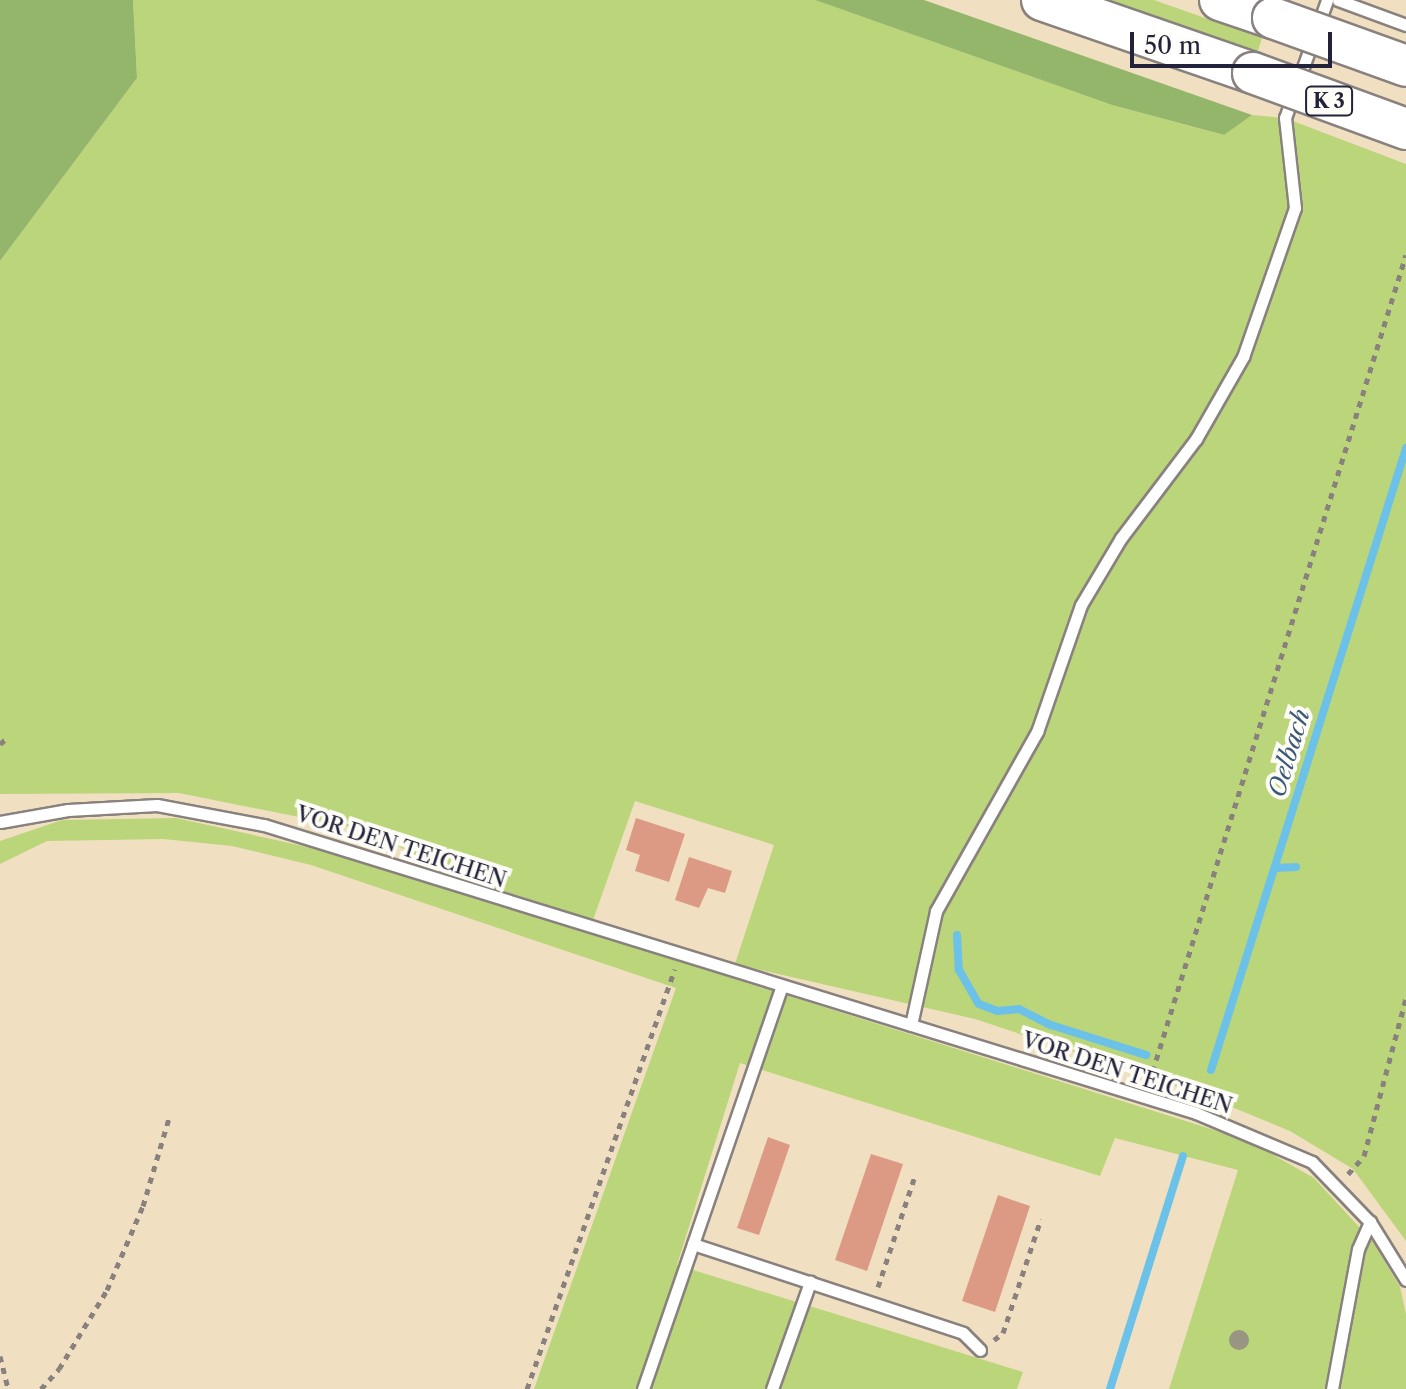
<!DOCTYPE html>
<style>
body{margin:0}
#map{position:relative;width:1406px;height:1389px;overflow:hidden;background:#f0e0c1;font-family:"Libre Caslon Text",serif}
div>[style]{position:absolute}
.green>*{inset:0;background:#bbd57a}
.forest>*{inset:0;background:#94b66a}
.stream>*{height:8px;margin:-4px;padding:0 4px;transform-origin:4px;border-radius:4px;background:#6bc1e8}
.building>*{inset:0;background:#dc9a84}
.path>*{height:5px;margin-top:-2.5px;transform-origin:0;background:repeating-linear-gradient(90deg,#89817e 0 6px,transparent 0 12px)}
.roads{filter:drop-shadow(2px 0 #89817e) drop-shadow(-2px 0 #89817e) drop-shadow(0 2px #89817e) drop-shadow(0 -2px #89817e)}
.lane>*{height:11px;margin:-5.5px;padding:0 5.5px;transform-origin:5.5px;border-radius:5.5px;background:#fff}
.highway>*{height:40px;margin:-20px;padding:0 20px;transform-origin:20px;border-radius:20px;background:#fff}
.bridges{filter:drop-shadow(2px 0 #89817e) drop-shadow(-2px 0 #89817e) drop-shadow(0 2px #89817e) drop-shadow(0 -2px #89817e)}
.highway-bridge>*{height:40px;margin:-20px;padding:0 20px;transform-origin:20px;border-radius:20px;background:#fff}
.trees>*{width:20px;height:20px;margin:-10px;border-radius:50%;background:#989582}
span{translate:-50% -50%;white-space:nowrap;text-align:center;line-height:1.15;-webkit-text-stroke:8px #fdfcf7;paint-order:stroke}
.shield-label span{padding:2px 6px;background:#fdfcf7;border:2px solid;border-radius:6px;-webkit-text-stroke-width:0}
.shield-label{font-size:20px;color:#22223b;font-weight:700}
.street-label{font-size:22px;color:#22223b}
.water-label{font-size:24px;color:#3c5a78;font-style:italic}
.scale{position:absolute;left:1130px;top:32px;width:202px;height:36px;box-sizing:border-box;border:4px solid #22223b;border-top:0;padding-left:10px;font-size:24px;line-height:28px;white-space:nowrap;color:#22223b;-webkit-text-stroke:6px #fdfcf7;paint-order:stroke}
</style>
<div id="map">
<div class="green">
<div style="clip-path:polygon(133px 0,815px 0,1112px 105px,1223px 135px,1252px 115px,1285px 118px,1406px 164px,1406px 1241px,1353px 1169px,1290px 1131px,1200px 1094px,975px 1019px,735px 964px,774px 845px,635px 801px,593px 920px,452px 874px,369px 831px,179px 793px,0 794px,0 261px,137px 78px)"></div>
<div style="clip-path:polygon(1101px 0,1154px 0,1262px 38px,1257px 54px)"></div>
<div style="clip-path:polygon(176px 818px,335px 853px,1249px 1141px,1314px 1178px,1373px 1242px,1400px 1287px,1406px 1314px,1406px 1389px,1169px 1389px,1238px 1170px,1115px 1138px,1100px 1176px,740px 1063px,677px 1265px,1023px 1372px,1017px 1389px,534px 1389px,676px 988px,311px 865px,232px 846px,163px 839px,47px 841px,0 864px,0 841px,62px 820px)"></div>
</div>
<div class="forest">
<div style="clip-path:polygon(0 0,133px 0,137px 78px,0 261px)"></div>
<div style="clip-path:polygon(815px 0,924px 0,1252px 115px,1224px 135px,1112px 105px)"></div>
</div>
<div class="stream">
<div style="left:1275px;top:868px;width:21px;rotate:-3deg"></div>
<div style="left:957px;top:935px;width:35px;rotate:87deg"></div>
<div style="left:959px;top:970px;width:39px;rotate:60deg"></div>
<div style="left:979px;top:1004px;width:19px;rotate:21deg"></div>
<div style="left:997px;top:1011px;width:22px;rotate:-5deg"></div>
<div style="left:1019px;top:1009px;width:36px;rotate:27deg"></div>
<div style="left:1051px;top:1025px;width:100px;rotate:17.5deg"></div>
<div style="left:1211px;top:1070px;width:652px;rotate:-72.59deg"></div>
<div style="left:1110px;top:1389px;width:244px;rotate:-72.6deg"></div>
</div>
<div class="building">
<div style="clip-path:polygon(636px 818px,685px 834px,669px 882px,635px 871px,640px 855px,626px 850px)"></div>
<div style="clip-path:polygon(689px 857px,732px 871px,725px 893px,708px 888px,699px 908px,675px 900px)"></div>
<div style="clip-path:polygon(768px 1137px,790px 1145px,759px 1235px,737px 1228px)"></div>
<div style="clip-path:polygon(871px 1154px,903px 1164px,867px 1271px,835px 1260px)"></div>
<div style="clip-path:polygon(998px 1195px,1030px 1206px,995px 1312px,962px 1301px)"></div>
</div>
<div class="path">
<div style="left:0;top:744px;width:9px;rotate:-41deg"></div>
<div style="left:1149px;top:1083px;width:867px;rotate:-72.76deg"></div>
<div style="left:1348px;top:1174px;width:24px;rotate:-48deg"></div>
<div style="left:1364px;top:1156px;width:163px;rotate:-75.1deg"></div>
<div style="left:878px;top:1287px;width:117px;rotate:-71.6deg"></div>
<div style="left:994px;top:1340px;width:11px;rotate:-38deg"></div>
<div style="left:1003px;top:1333px;width:120px;rotate:-71.6deg"></div>
<div style="left:0;top:1356px;width:34px;rotate:76deg"></div>
<div style="left:41px;top:1389px;width:27px;rotate:-48deg"></div>
<div style="left:59px;top:1369px;width:92px;rotate:-58.7deg"></div>
<div style="left:107px;top:1290px;width:91px;rotate:-66.8deg"></div>
<div style="left:143px;top:1206px;width:95px;rotate:-73.5deg"></div>
<div style="left:527px;top:1389px;width:445px;rotate:-70.6deg"></div>
</div>
<div class="roads">
<div class="lane">
<div style="left:1338px;top:0;width:72px;rotate:20.2deg"></div>
<div style="left:0;top:822px;width:69px;rotate:-10deg"></div>
<div style="left:68px;top:810px;width:89px;rotate:-3.2deg"></div>
<div style="left:157px;top:805px;width:109px;rotate:10.6deg"></div>
<div style="left:264px;top:825px;width:975px;rotate:17.17deg"></div>
<div style="left:1196px;top:1113px;width:126px;rotate:22.9deg"></div>
<div style="left:1312px;top:1162px;width:83px;rotate:46deg"></div>
<div style="left:1370px;top:1222px;width:68px;rotate:58.2deg"></div>
<div style="left:911px;top:1025px;width:117px;rotate:-77.6deg"></div>
<div style="left:936px;top:911px;width:206px;rotate:-60.6deg"></div>
<div style="left:1037px;top:732px;width:134px;rotate:-70.9deg"></div>
<div style="left:1081px;top:605px;width:78px;rotate:-59.2deg"></div>
<div style="left:1121px;top:538px;width:124px;rotate:-52.9deg"></div>
<div style="left:1196px;top:439px;width:95px;rotate:-60.2deg"></div>
<div style="left:1243px;top:357px;width:158px;rotate:-70.8deg"></div>
<div style="left:1295px;top:208px;width:91px;rotate:-96.3deg"></div>
<div style="left:1285px;top:118px;width:125px;rotate:-70.4deg"></div>
<div style="left:693px;top:1244px;width:284px;rotate:18.2deg"></div>
<div style="left:963px;top:1333px;width:24px;rotate:45deg"></div>
<div style="left:643px;top:1389px;width:424px;rotate:-71deg"></div>
<div style="left:772px;top:1389px;width:114px;rotate:-70.4deg"></div>
<div style="left:1332px;top:1389px;width:142px;rotate:-79.5deg"></div>
<div style="left:1358px;top:1249px;width:30px;rotate:-66deg"></div>
</div>
<div class="highway">
<div style="left:1042px;top:0;width:223px;rotate:19.1deg"></div>
<div style="left:1220px;top:0;width:56px;rotate:18.8deg"></div>
</div>
</div>
<div class="bridges">
<div class="highway-bridge">
<div style="left:1273px;top:18px;width:141px;rotate:19.8deg"></div>
<div style="left:1253px;top:73px;width:163px;rotate:20.1deg"></div>
</div>
</div>
<div class="trees">
<div style="left:1239px;top:1340px"></div>
</div>
<div class="shield-label">
<span style="left:1329px;top:101px">K 3</span>
</div>
<div class="street-label">
<span style="left:401px;top:847px;rotate:18deg">VOR DEN TEICHEN</span>
<span style="left:1127px;top:1073px;rotate:18deg">VOR DEN TEICHEN</span>
</div>
<div class="water-label">
<span style="left:1289px;top:753px;rotate:-73deg">Oelbach</span>
</div>
<div class="scale">50 m</div>
</div>
